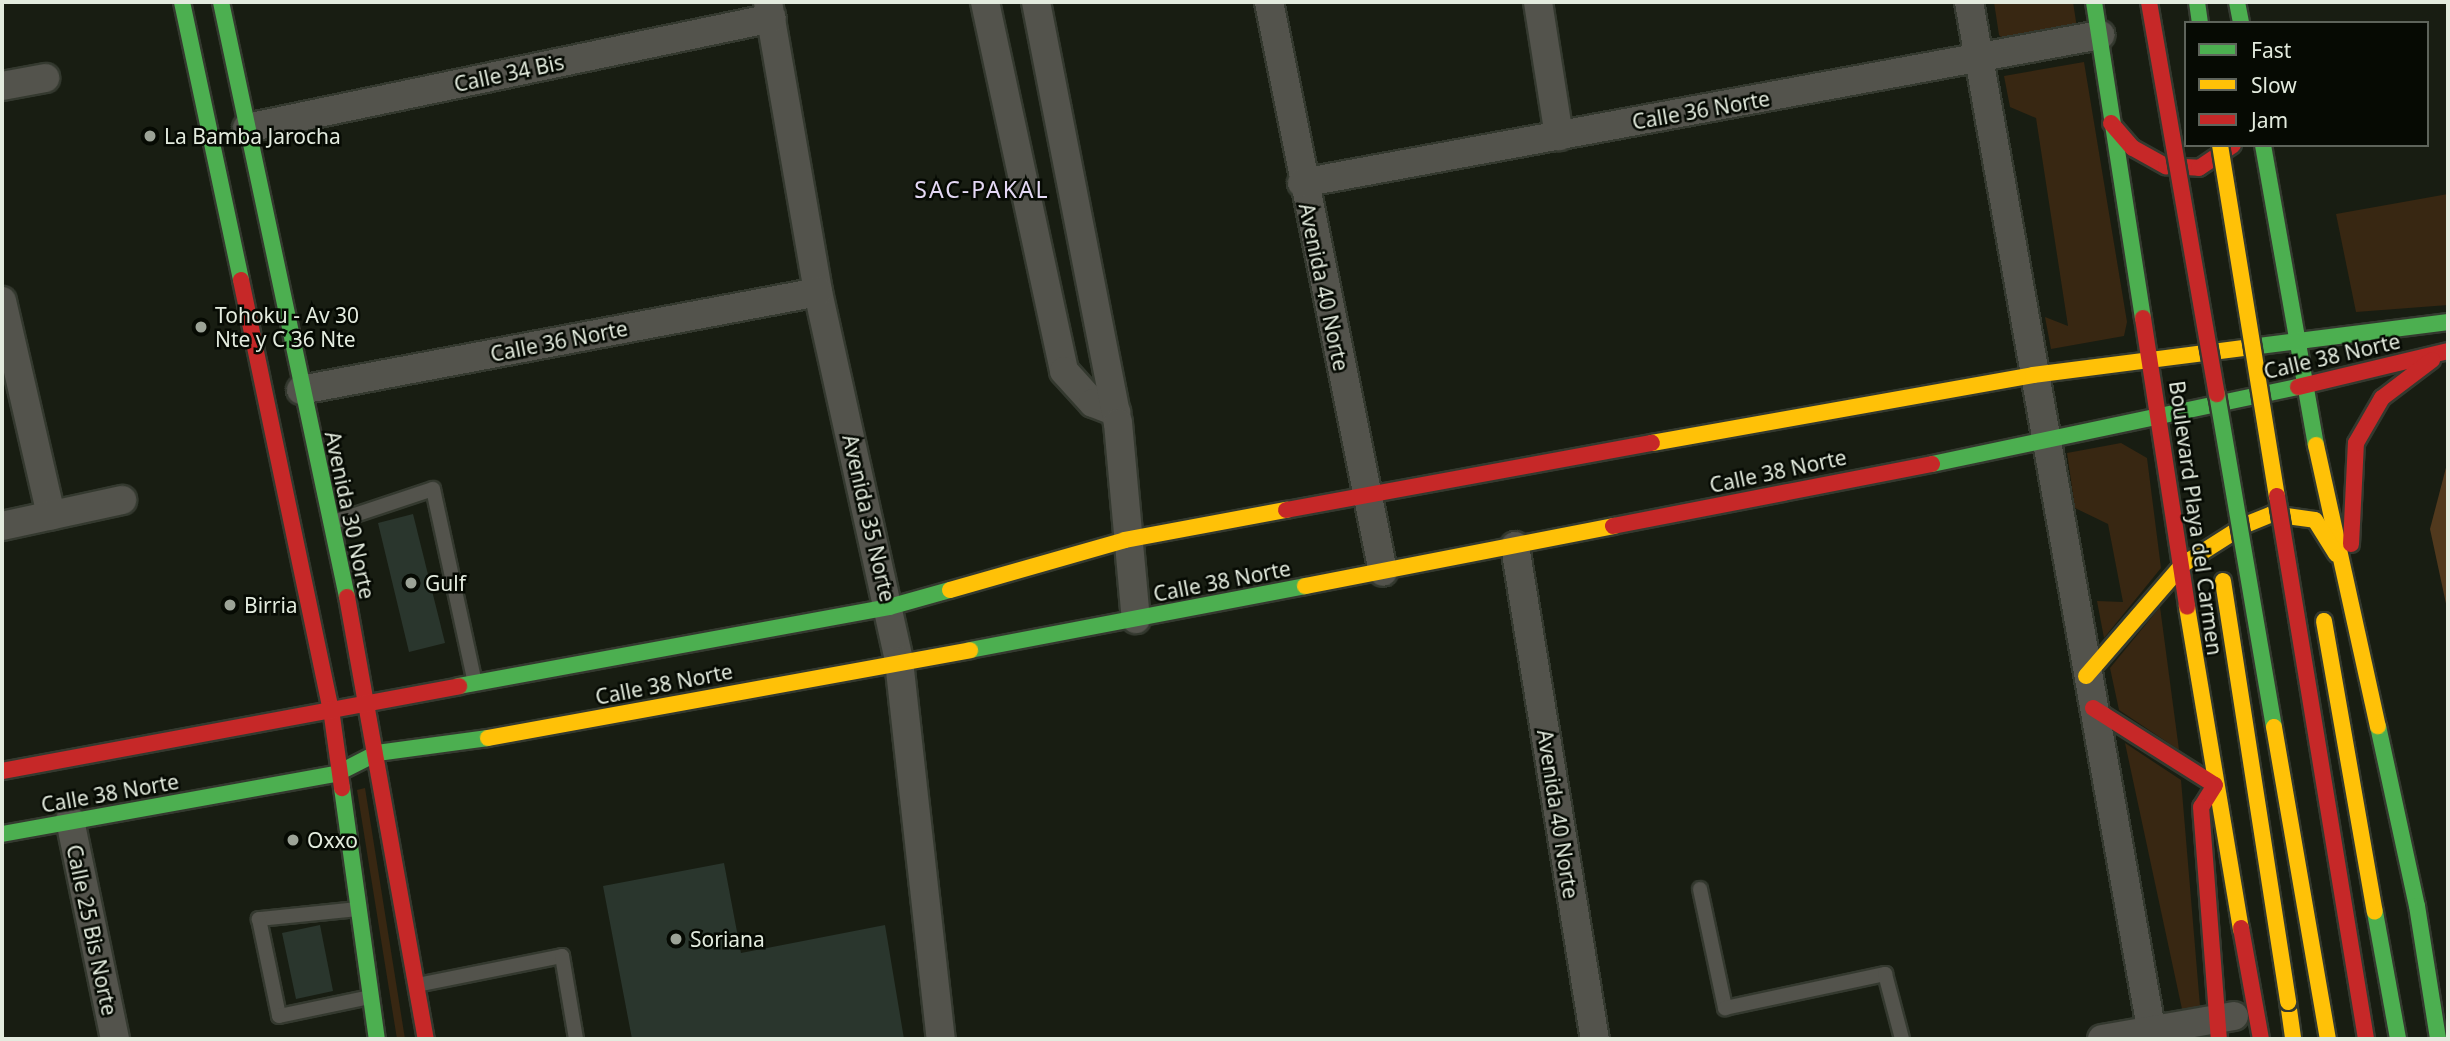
<!DOCTYPE html>
<style>
body{margin:0}
#map{position:relative;width:2450px;height:1041px;overflow:hidden;background:#181d12;font-family:"Noto Sans",sans-serif}
div>[style]{position:absolute}
.green>*{inset:0;background:#382712}
.forest>*{inset:0;background:#51391d}
.building>*{inset:0;background:#2a362d}
.roads{filter:drop-shadow(2px 0 #34392f) drop-shadow(-2px 0 #34392f) drop-shadow(0 2px #34392f) drop-shadow(0 -2px #34392f)}
.lane>*{height:14px;margin:-7px;padding:0 7px;transform-origin:7px;border-radius:7px;background:#53534c}
.street>*{height:28px;margin:-14px;padding:0 14px;transform-origin:14px;border-radius:14px;background:#53534c}
.fast>*{height:16px;margin:-8px;padding:0 8px;transform-origin:8px;border-radius:8px;background:#4caf50}
.slow>*{height:16px;margin:-8px;padding:0 8px;transform-origin:8px;border-radius:8px;background:#ffc107}
.jam>*{height:16px;margin:-8px;padding:0 8px;transform-origin:8px;border-radius:8px;background:#c62828}
.bridges{filter:drop-shadow(2px 0 #34392f) drop-shadow(-2px 0 #34392f) drop-shadow(0 2px #34392f) drop-shadow(0 -2px #34392f)}
.fast-bridge>*{height:16px;margin:-8px;padding:0 8px;transform-origin:8px;border-radius:8px;background:#4caf50}
.slow-bridge>*{height:16px;margin:-8px;padding:0 8px;transform-origin:8px;border-radius:8px;background:#ffc107}
.jam-bridge>*{height:16px;margin:-8px;padding:0 8px;transform-origin:8px;border-radius:8px;background:#c62828}
.dots>*{width:19px;height:19px;translate:-50% -50%;box-sizing:border-box;border:4px solid #060a03;border-radius:50%}
span{translate:-50% -50%;white-space:nowrap;text-align:center;line-height:1.15;-webkit-text-stroke:5px #060a03;paint-order:stroke}
.street-label{font-size:21px;color:#e3ebde}
.poi-label{font-size:21px;color:#e3ebde}
.left{translate:0 -50%;text-align:left}
.neighbourhood-label{font-size:23px;color:#e5d9f5;letter-spacing:2px}
.frame{position:absolute;inset:0;border:4px solid #e3ebde;pointer-events:none}
.legend{position:absolute;left:2184px;top:21px;width:245px;height:126px;box-sizing:border-box;background:#060a03;border:2px solid #5e645b;margin:0;padding:9px 12px;list-style:none;font-size:21px;color:#e3ebde}
.legend li{display:flex;align-items:center;gap:14px;height:35px}
.legend b{width:35px;border:2px solid #5e645b}
</style>
<div id="map">
<div class="green">
<div style="clip-path:polygon(1994px 2px,2073px 2px,2077px 28px,2006px 42px,1999px 35px)"></div>
<div style="clip-path:polygon(2084px 62px,2127px 322px,2124px 336px,2051px 349px,2045px 317px,2068px 326px,2036px 118px,2010px 107px,2004px 76px)"></div>
<div style="clip-path:polygon(2448px 194px,2448px 305px,2356px 312px,2336px 214px)"></div>
<div style="clip-path:polygon(2121px 443px,2147px 458px,2161px 568px,2104px 638px,2097px 601px,2123px 602px,2108px 524px,2075px 508px,2067px 453px)"></div>
<div style="clip-path:polygon(2160px 607px,2179px 750px,2119px 710px,2110px 668px)"></div>
<div style="clip-path:polygon(2125px 743px,2181px 780px,2200px 1006px,2182px 1009px)"></div>
<div style="clip-path:polygon(365px 788px,405px 1039px,397px 1039px,357px 790px)"></div>
</div>
<div class="forest">
<div style="clip-path:polygon(2448px 460px,2448px 613px,2430px 529px)"></div>
</div>
<div class="building">
<div style="clip-path:polygon(413px 514px,445px 643px,409px 652px,378px 523px)"></div>
<div style="clip-path:polygon(724px 863px,741px 953px,885px 925px,904px 1039px,632px 1039px,603px 886px)"></div>
<div style="clip-path:polygon(320px 925px,333px 991px,296px 999px,282px 933px)"></div>
</div>
<div class="roads">
<div class="lane">
<div style="left:334px;top:522px;width:104px;rotate:-18.4deg"></div>
<div style="left:433px;top:489px;width:198px;rotate:77.8deg"></div>
<div style="left:1700px;top:889px;width:122px;rotate:78.1deg"></div>
<div style="left:1725px;top:1008px;width:164px;rotate:-12deg"></div>
<div style="left:1885px;top:974px;width:67px;rotate:75.3deg"></div>
<div style="left:358px;top:909px;width:100px;rotate:174.2deg"></div>
<div style="left:259px;top:919px;width:99px;rotate:78.3deg"></div>
<div style="left:279px;top:1016px;width:93px;rotate:-11.8deg"></div>
<div style="left:417px;top:985px;width:148px;rotate:-11.3deg"></div>
<div style="left:562px;top:956px;width:84px;rotate:80.4deg"></div>
</div>
<div class="street">
<div style="left:768px;top:2px;width:294px;rotate:80.2deg"></div>
<div style="left:818px;top:292px;width:378px;rotate:77.6deg"></div>
<div style="left:899px;top:661px;width:380px;rotate:83.7deg"></div>
<div style="left:985px;top:2px;width:377px;rotate:77.9deg"></div>
<div style="left:1064px;top:371px;width:43px;rotate:47.8deg"></div>
<div style="left:1093px;top:403px;width:25px;rotate:21deg"></div>
<div style="left:1036px;top:2px;width:429px;rotate:79deg"></div>
<div style="left:1118px;top:423px;width:197px;rotate:84.8deg"></div>
<div style="left:1269px;top:2px;width:581px;rotate:78.69deg"></div>
<div style="left:1538px;top:2px;width:136px;rotate:81.1deg"></div>
<div style="left:1969px;top:2px;width:1053px;rotate:79.94deg"></div>
<div style="left:2px;top:86px;width:44px;rotate:-10.5deg"></div>
<div style="left:247px;top:128px;width:536px;rotate:-11.83deg"></div>
<div style="left:1302px;top:183px;width:812px;rotate:-10.51deg"></div>
<div style="left:2px;top:301px;width:220px;rotate:77.1deg"></div>
<div style="left:301px;top:390px;width:526px;rotate:-10.73deg"></div>
<div style="left:2px;top:526px;width:123px;rotate:-12.2deg"></div>
<div style="left:1515px;top:546px;width:499px;rotate:80.8deg"></div>
<div style="left:70px;top:820px;width:224px;rotate:78.4deg"></div>
<div style="left:2102px;top:1039px;width:134px;rotate:-9.9deg"></div>
</div>
<div class="fast">
<div style="left:182px;top:2px;width:284px;rotate:78deg"></div>
<div style="left:221px;top:2px;width:608px;rotate:78.04deg"></div>
<div style="left:2094px;top:2px;width:320px;rotate:81.2deg"></div>
<div style="left:2197px;top:2px;width:21px;rotate:82deg"></div>
<div style="left:2237px;top:2px;width:21px;rotate:79deg"></div>
<div style="left:2263px;top:145px;width:305px;rotate:80deg"></div>
<div style="left:2251px;top:347px;width:199px;rotate:-7.2deg"></div>
<div style="left:1932px;top:464px;width:374px;rotate:-11.9deg"></div>
<div style="left:970px;top:650px;width:341px;rotate:-10.8deg"></div>
<div style="left:459px;top:686px;width:437px;rotate:-10.4deg"></div>
<div style="left:889px;top:607px;width:63px;rotate:-15.6deg"></div>
<div style="left:2378px;top:726px;width:184px;rotate:77.8deg"></div>
<div style="left:2417px;top:906px;width:135px;rotate:81deg"></div>
<div style="left:342px;top:788px;width:253px;rotate:82.1deg"></div>
<div style="left:2px;top:834px;width:339px;rotate:-10.2deg"></div>
<div style="left:336px;top:774px;width:46px;rotate:-27.1deg"></div>
<div style="left:377px;top:753px;width:112px;rotate:-7.7deg"></div>
</div>
<div class="slow">
<div style="left:1652px;top:443px;width:387px;rotate:-10.1deg"></div>
<div style="left:2033px;top:375px;width:220px;rotate:-7.3deg"></div>
<div style="left:2316px;top:445px;width:288px;rotate:77.6deg"></div>
<div style="left:1305px;top:586px;width:314px;rotate:-11deg"></div>
<div style="left:950px;top:590px;width:182px;rotate:-15.9deg"></div>
<div style="left:1125px;top:540px;width:164px;rotate:-10.6deg"></div>
<div style="left:2187px;top:607px;width:326px;rotate:80.5deg"></div>
<div style="left:2086px;top:676px;width:147px;rotate:-49.1deg"></div>
<div style="left:2182px;top:565px;width:75px;rotate:-32.4deg"></div>
<div style="left:2245px;top:525px;width:29px;rotate:-22deg"></div>
<div style="left:2272px;top:514px;width:43px;rotate:7.9deg"></div>
<div style="left:2315px;top:520px;width:40px;rotate:58deg"></div>
<div style="left:488px;top:738px;width:490px;rotate:-10.3deg"></div>
<div style="left:2288px;top:1002px;width:37px;rotate:82deg"></div>
</div>
<div class="jam">
<div style="left:2111px;top:123px;width:33px;rotate:49deg"></div>
<div style="left:2133px;top:148px;width:38px;rotate:29deg"></div>
<div style="left:2166px;top:166px;width:33px;rotate:3deg"></div>
<div style="left:2199px;top:168px;width:41px;rotate:-34.1deg"></div>
<div style="left:241px;top:280px;width:438px;rotate:78.2deg"></div>
<div style="left:331px;top:709px;width:80px;rotate:82.1deg"></div>
<div style="left:2143px;top:318px;width:292px;rotate:81.3deg"></div>
<div style="left:2298px;top:387px;width:154px;rotate:-13.5deg"></div>
<div style="left:1286px;top:510px;width:372px;rotate:-10.4deg"></div>
<div style="left:1613px;top:526px;width:325px;rotate:-11deg"></div>
<div style="left:2351px;top:544px;width:101px;rotate:-87.2deg"></div>
<div style="left:2356px;top:443px;width:52px;rotate:-60deg"></div>
<div style="left:2382px;top:398px;width:63px;rotate:-37.2deg"></div>
<div style="left:347px;top:597px;width:449px;rotate:79.9deg"></div>
<div style="left:2093px;top:708px;width:144px;rotate:32.3deg"></div>
<div style="left:2215px;top:785px;width:26px;rotate:122deg"></div>
<div style="left:2201px;top:807px;width:233px;rotate:85.6deg"></div>
<div style="left:2px;top:771px;width:465px;rotate:-10.5deg"></div>
<div style="left:2241px;top:928px;width:113px;rotate:79.8deg"></div>
</div>
</div>
<div class="bridges">
<div class="fast-bridge">
<div style="left:2217px;top:394px;width:338px;rotate:80.3deg"></div>
<div style="left:2375px;top:912px;width:129px;rotate:79.7deg"></div>
</div>
<div class="slow-bridge">
<div style="left:2220px;top:145px;width:356px;rotate:80.8deg"></div>
<div style="left:2223px;top:581px;width:426px;rotate:81.2deg"></div>
<div style="left:2324px;top:621px;width:295px;rotate:80.1deg"></div>
<div style="left:2274px;top:727px;width:317px;rotate:80.2deg"></div>
</div>
<div class="jam-bridge">
<div style="left:2149px;top:2px;width:398px;rotate:80.2deg"></div>
<div style="left:2277px;top:496px;width:550px;rotate:80.69deg"></div>
</div>
</div>
<div class="dots">
<div style="left:150px;top:136px;background:#9ca397"></div>
<div style="left:201px;top:327px;background:#9ca397"></div>
<div style="left:411px;top:583px;background:#9ca397"></div>
<div style="left:230px;top:605px;background:#9ca397"></div>
<div style="left:293px;top:840px;background:#9ca397"></div>
<div style="left:676px;top:939px;background:#9ca397"></div>
</div>
<div class="street-label">
<span style="left:509px;top:73px;rotate:-12deg">Calle 34 Bis</span>
<span style="left:1701px;top:110px;rotate:-10deg">Calle 36 Norte</span>
<span style="left:1324px;top:287px;rotate:78deg">Avenida 40 Norte</span>
<span style="left:559px;top:341px;rotate:-11deg">Calle 36 Norte</span>
<span style="left:2332px;top:356px;rotate:-13deg">Calle 38 Norte</span>
<span style="left:1778px;top:471px;rotate:-12deg">Calle 38 Norte</span>
<span style="left:350px;top:515px;rotate:78deg">Avenida 30 Norte</span>
<span style="left:869px;top:518px;rotate:77deg">Avenida 35 Norte</span>
<span style="left:2196px;top:518px;rotate:82deg">Boulevard Playa del Carmen</span>
<span style="left:1222px;top:581px;rotate:-11deg">Calle 38 Norte</span>
<span style="left:664px;top:684px;rotate:-11deg">Calle 38 Norte</span>
<span style="left:110px;top:793px;rotate:-10deg">Calle 38 Norte</span>
<span style="left:1558px;top:814px;rotate:81deg">Avenida 40 Norte</span>
<span style="left:92px;top:930px;rotate:78deg">Calle 25 Bis Norte</span>
</div>
<div class="poi-label">
<span class="left" style="left:164px;top:136px">La Bamba Jarocha</span>
<span class="left" style="left:215px;top:327px">Tohoku - Av 30<br>Nte y C 36 Nte</span>
<span class="left" style="left:425px;top:583px">Gulf</span>
<span class="left" style="left:244px;top:605px">Birria</span>
<span class="left" style="left:307px;top:840px">Oxxo</span>
<span class="left" style="left:690px;top:939px">Soriana</span>
</div>
<div class="neighbourhood-label">
<span style="left:982px;top:189px">SAC-PAKAL</span>
</div>
<div class="frame"></div>
<ul class="legend">
<li><b style="height:9px;background:#4caf50"></b>Fast</li>
<li><b style="height:9px;background:#ffc107"></b>Slow</li>
<li><b style="height:9px;background:#c62828"></b>Jam</li>
</ul>
</div>
